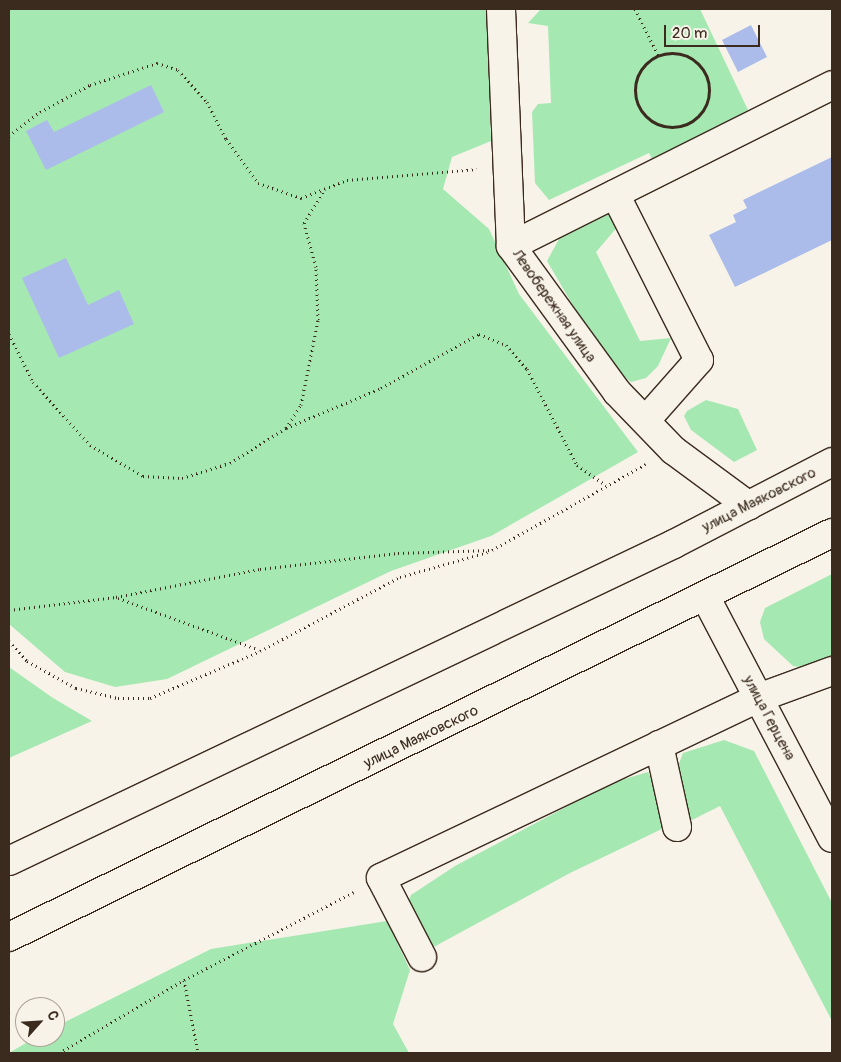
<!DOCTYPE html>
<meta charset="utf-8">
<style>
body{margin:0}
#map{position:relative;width:841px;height:1062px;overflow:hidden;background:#f7f3e8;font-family:Pangolin,sans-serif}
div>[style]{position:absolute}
.green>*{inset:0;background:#a6e8b2}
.building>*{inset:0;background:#abbceb}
.path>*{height:3px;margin-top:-1.5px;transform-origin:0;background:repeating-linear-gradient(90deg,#3b2a1e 0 1px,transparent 0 5px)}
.path>.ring{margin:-1.5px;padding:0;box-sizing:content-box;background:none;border:3px solid #3b2a1e;border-radius:50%}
.roads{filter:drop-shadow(1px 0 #3b2a1e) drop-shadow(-1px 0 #3b2a1e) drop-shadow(0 1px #3b2a1e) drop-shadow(0 -1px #3b2a1e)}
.minor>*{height:28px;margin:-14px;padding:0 14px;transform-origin:14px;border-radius:14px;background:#f7f3e8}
.major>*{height:28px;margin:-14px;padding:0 14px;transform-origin:14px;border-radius:14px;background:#f7f3e8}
span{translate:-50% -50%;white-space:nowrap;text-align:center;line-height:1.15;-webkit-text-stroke:4px #f7f3e8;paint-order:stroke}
.street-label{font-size:15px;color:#3b2a1e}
.frame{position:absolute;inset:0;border:10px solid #3b2a1e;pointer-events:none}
.north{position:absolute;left:15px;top:997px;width:50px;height:50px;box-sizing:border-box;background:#f7f3e8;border:1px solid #aca397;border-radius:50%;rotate:64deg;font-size:14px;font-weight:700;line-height:20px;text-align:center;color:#3b2a1e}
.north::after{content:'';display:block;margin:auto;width:18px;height:22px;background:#3b2a1e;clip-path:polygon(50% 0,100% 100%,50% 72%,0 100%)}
.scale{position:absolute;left:664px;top:25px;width:96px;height:22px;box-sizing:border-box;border:2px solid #3b2a1e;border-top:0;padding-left:6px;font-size:15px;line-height:18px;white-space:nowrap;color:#3b2a1e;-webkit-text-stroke:4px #f7f3e8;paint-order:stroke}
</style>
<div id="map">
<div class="green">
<div style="clip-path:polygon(9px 9px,487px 9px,491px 141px,452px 157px,443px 189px,489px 229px,519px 294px,638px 452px,491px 536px,391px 571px,167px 679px,115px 687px,65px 672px,9px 624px)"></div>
<div style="clip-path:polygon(541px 9px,700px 9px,748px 110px,653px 161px,649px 153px,549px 200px,535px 183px,532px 112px,538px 104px,551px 103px,548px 26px,528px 23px)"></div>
<div style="clip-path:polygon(613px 212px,619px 225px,596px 252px,640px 341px,671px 338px,658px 366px,646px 378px,631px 382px,607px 364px,547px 261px,559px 239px)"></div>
<div style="clip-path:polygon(706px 400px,738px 409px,757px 450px,734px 462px,691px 430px,684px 416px,687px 411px)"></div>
<div style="clip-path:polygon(832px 574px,832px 659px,812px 669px,793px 666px,764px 639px,760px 622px,765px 608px)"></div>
<div style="clip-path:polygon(9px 667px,53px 698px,92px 721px,9px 758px)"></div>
<div style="clip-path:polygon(724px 740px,754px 751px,832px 903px,832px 1053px,832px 1021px,720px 806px,686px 823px,678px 766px,683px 753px)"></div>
<div style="clip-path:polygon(648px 772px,667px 813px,664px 828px,570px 873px,430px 949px,405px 910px,411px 895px,455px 866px,611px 783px)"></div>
<div style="clip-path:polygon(387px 921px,410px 970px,393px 1024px,409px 1053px,9px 1053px,36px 1037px,55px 1037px,55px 1027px,211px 949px)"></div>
</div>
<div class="building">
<div style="clip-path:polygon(751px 25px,767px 57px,738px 72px,722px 40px)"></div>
<div style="clip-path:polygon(151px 85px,164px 112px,46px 170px,26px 131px,47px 120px,54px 132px)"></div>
<div style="clip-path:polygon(832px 157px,832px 240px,735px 287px,709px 235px,736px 222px,733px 215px,747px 208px,743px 200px)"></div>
<div style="clip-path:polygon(66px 258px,88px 305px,119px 290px,134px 324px,59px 358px,22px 278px)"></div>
</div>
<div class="path">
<div style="left:635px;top:9px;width:51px;rotate:63.4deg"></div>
<div class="ring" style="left:635px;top:53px;width:71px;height:71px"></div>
<div style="left:9px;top:136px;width:39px;rotate:-38deg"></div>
<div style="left:40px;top:112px;width:57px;rotate:-28.4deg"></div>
<div style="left:90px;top:85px;width:71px;rotate:-18.2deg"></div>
<div style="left:157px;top:63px;width:22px;rotate:18deg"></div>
<div style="left:178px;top:70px;width:43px;rotate:47.8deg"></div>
<div style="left:207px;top:102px;width:42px;rotate:62.8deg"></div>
<div style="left:226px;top:139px;width:54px;rotate:54deg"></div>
<div style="left:258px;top:183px;width:46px;rotate:19.2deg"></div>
<div style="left:301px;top:198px;width:49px;rotate:-21.4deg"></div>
<div style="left:347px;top:180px;width:130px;rotate:-4.8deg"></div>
<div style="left:9px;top:334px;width:54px;rotate:63.4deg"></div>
<div style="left:33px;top:382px;width:85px;rotate:47.9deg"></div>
<div style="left:90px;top:445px;width:61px;rotate:30.3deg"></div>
<div style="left:143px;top:476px;width:39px;rotate:3deg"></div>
<div style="left:182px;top:478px;width:50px;rotate:-17.4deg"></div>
<div style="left:230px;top:463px;width:66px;rotate:-32deg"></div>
<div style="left:286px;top:428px;width:27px;rotate:-57deg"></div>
<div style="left:301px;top:405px;width:87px;rotate:-78.7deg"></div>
<div style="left:318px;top:320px;width:53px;rotate:-92.2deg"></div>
<div style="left:316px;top:267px;width:46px;rotate:-105.3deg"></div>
<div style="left:304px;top:223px;width:40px;rotate:-58deg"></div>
<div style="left:286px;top:428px;width:103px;rotate:-22.8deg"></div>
<div style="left:381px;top:388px;width:112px;rotate:-28.9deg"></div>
<div style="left:479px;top:334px;width:29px;rotate:22deg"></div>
<div style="left:506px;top:345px;width:32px;rotate:49deg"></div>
<div style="left:527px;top:369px;width:108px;rotate:62.5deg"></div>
<div style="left:577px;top:465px;width:35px;rotate:35deg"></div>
<div style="left:118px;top:598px;width:150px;rotate:20.2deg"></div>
<div style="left:9px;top:610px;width:108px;rotate:-6.9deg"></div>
<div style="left:116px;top:597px;width:147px;rotate:-11deg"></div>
<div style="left:260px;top:569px;width:139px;rotate:-6.6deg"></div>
<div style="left:398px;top:553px;width:94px;rotate:-1.8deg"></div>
<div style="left:492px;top:550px;width:176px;rotate:-29.2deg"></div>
<div style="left:9px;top:641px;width:27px;rotate:48deg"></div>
<div style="left:27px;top:661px;width:56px;rotate:28.9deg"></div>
<div style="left:76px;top:688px;width:43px;rotate:13.4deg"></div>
<div style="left:118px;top:698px;width:32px"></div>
<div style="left:150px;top:698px;width:120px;rotate:-23.1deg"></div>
<div style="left:260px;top:651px;width:158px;rotate:-27.9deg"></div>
<div style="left:400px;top:577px;width:91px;rotate:-15.9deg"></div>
<div style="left:184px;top:980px;width:74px;rotate:79.1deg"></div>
<div style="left:59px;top:1053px;width:145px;rotate:-30.3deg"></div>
<div style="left:184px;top:980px;width:191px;rotate:-27.4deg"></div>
</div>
<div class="roads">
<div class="minor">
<div style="left:501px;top:9px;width:237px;rotate:87.6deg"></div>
<div style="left:511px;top:246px;width:180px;rotate:54deg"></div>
<div style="left:617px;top:392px;width:81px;rotate:46deg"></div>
<div style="left:673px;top:450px;width:94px;rotate:36.4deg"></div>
<div style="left:615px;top:194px;width:186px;rotate:63.2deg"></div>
<div style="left:699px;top:360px;width:81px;rotate:131.5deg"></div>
<div style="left:511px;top:246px;width:359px;rotate:-26.6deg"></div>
<div style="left:706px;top:598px;width:271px;rotate:62.3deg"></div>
<div style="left:659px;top:745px;width:84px;rotate:77.6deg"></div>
<div style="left:422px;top:957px;width:89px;rotate:-117.4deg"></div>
<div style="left:381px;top:878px;width:418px;rotate:-25.5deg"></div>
<div style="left:758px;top:698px;width:79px;rotate:-20deg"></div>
</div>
<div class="major">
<div style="left:9px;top:861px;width:737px;rotate:-25.49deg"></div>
<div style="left:674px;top:544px;width:178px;rotate:-27.4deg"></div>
<div style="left:9px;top:937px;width:917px;rotate:-26.15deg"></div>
</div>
</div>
<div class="street-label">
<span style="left:554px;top:306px;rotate:55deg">Левобережная улица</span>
<span style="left:759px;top:500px;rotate:-27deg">улица Маяковского</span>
<span style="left:769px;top:718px;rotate:62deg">улица Герцена</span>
<span style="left:421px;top:737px;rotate:-26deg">улица Маяковского</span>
</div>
<div class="frame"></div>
<div class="north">С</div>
<div class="scale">20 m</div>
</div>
